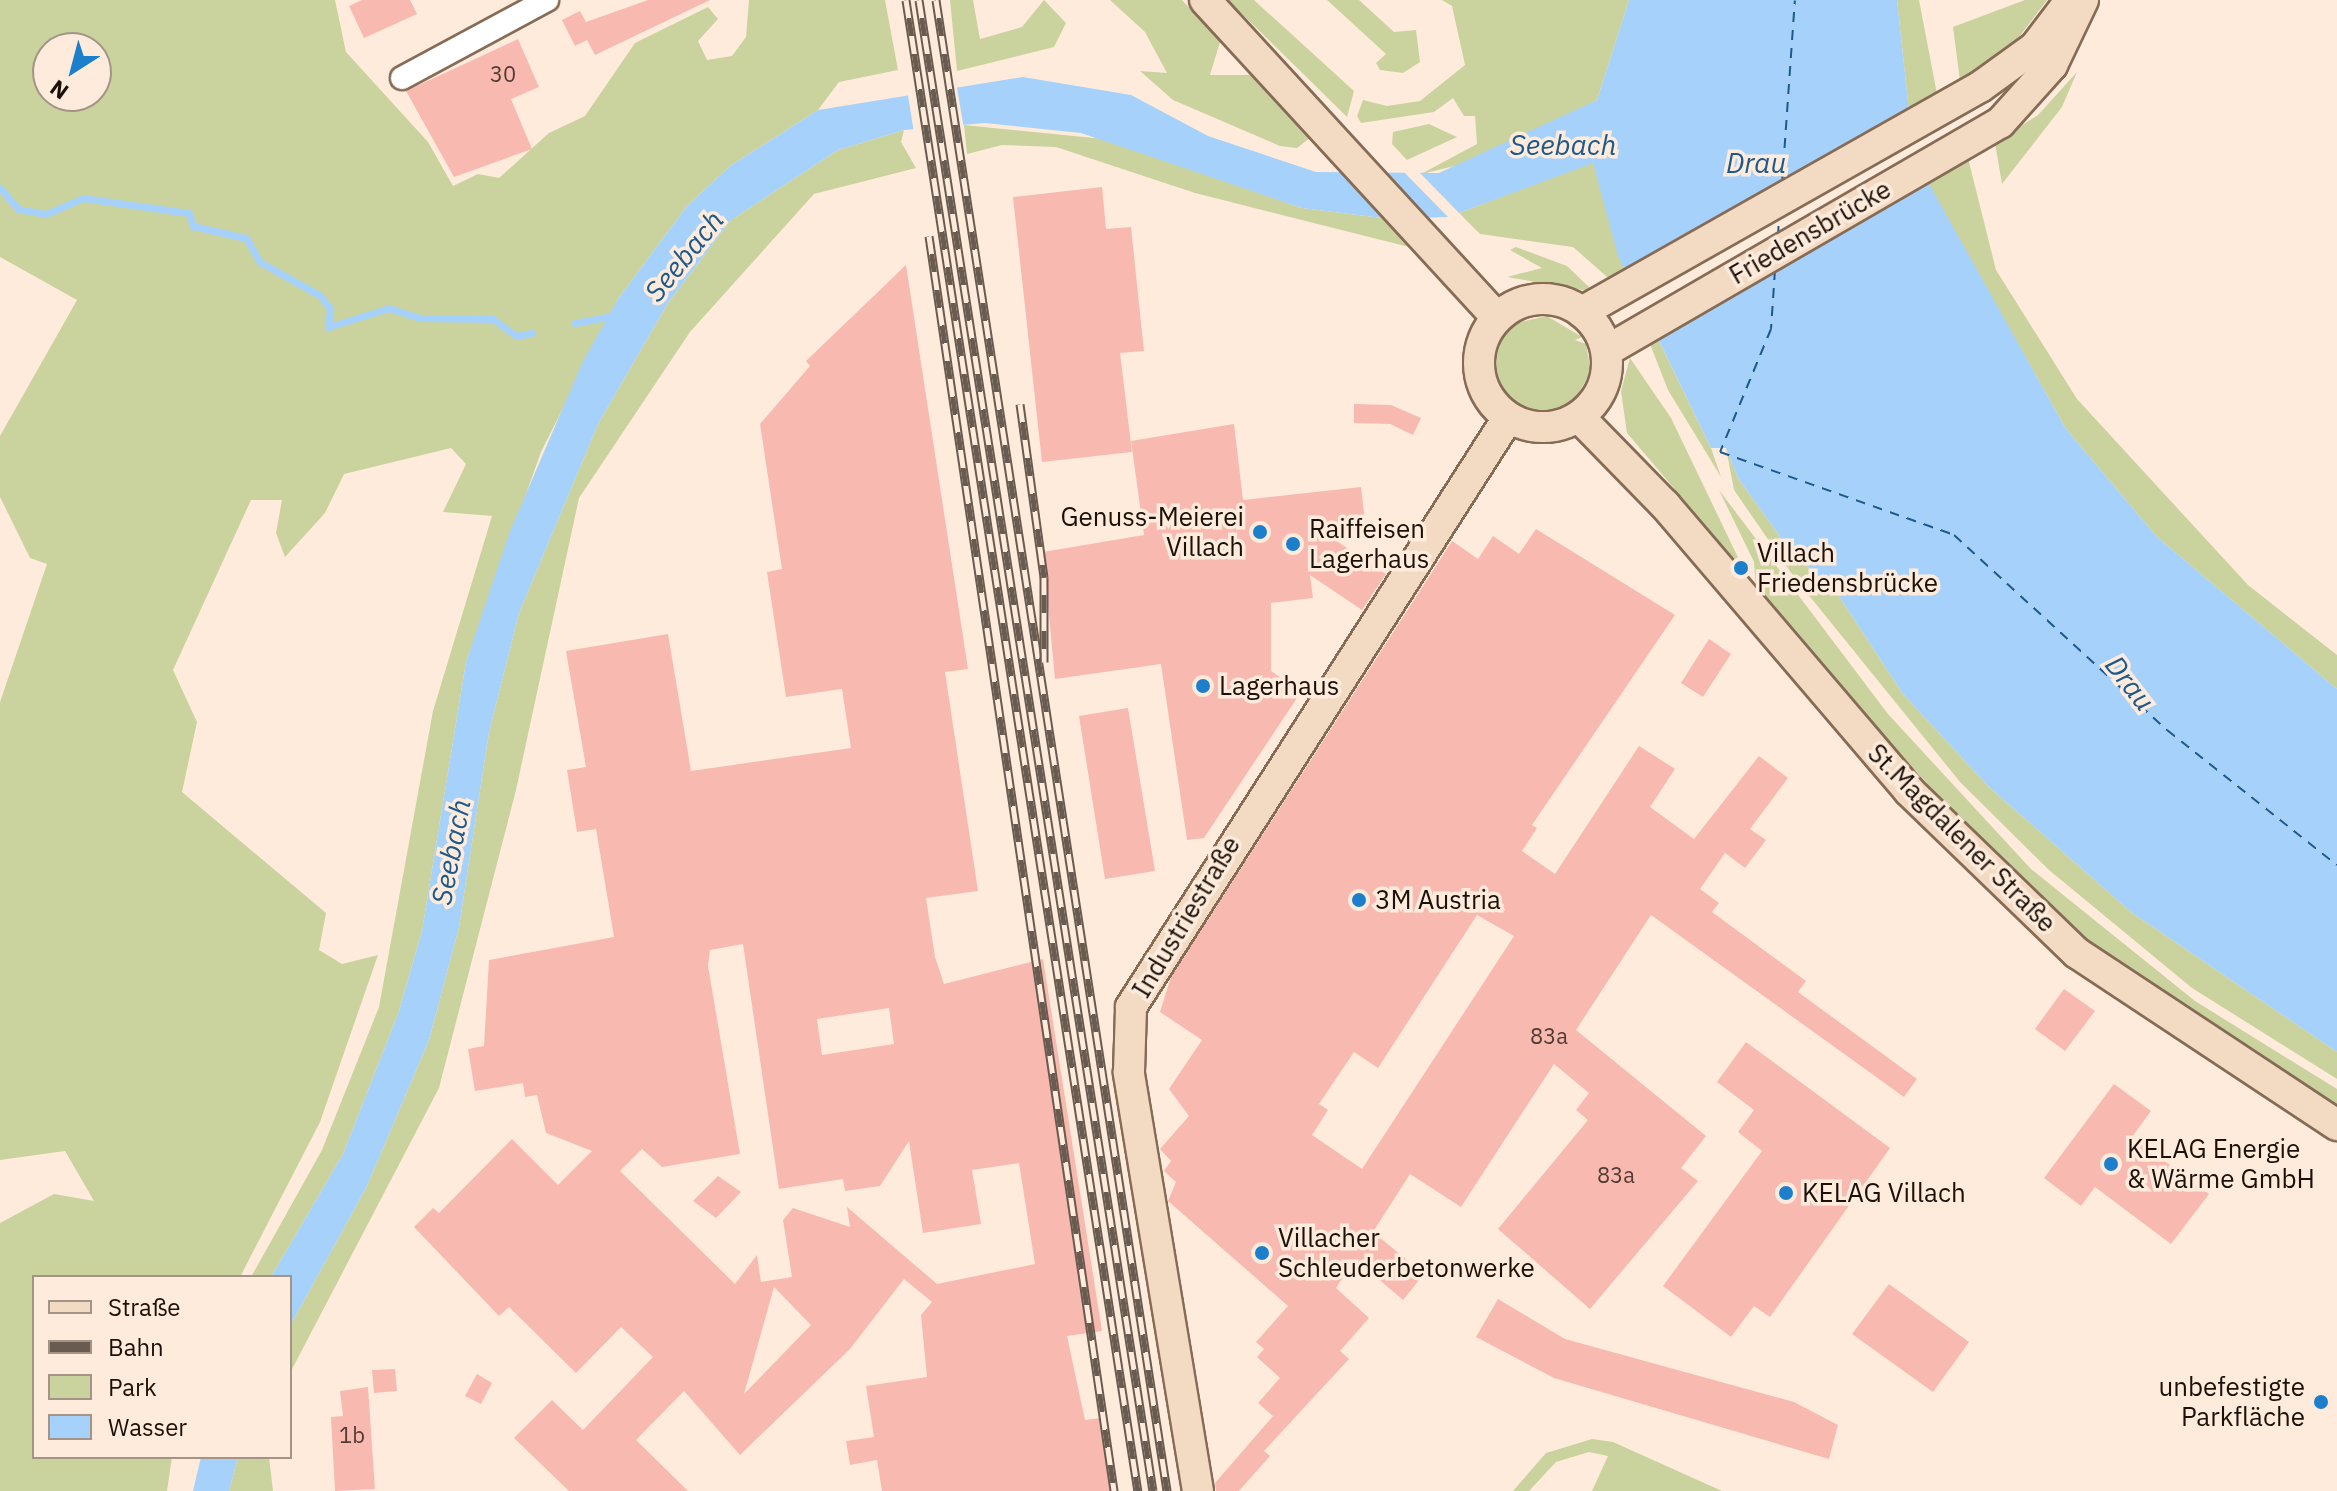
<!DOCTYPE html>
<meta charset="utf-8">
<style>
body{margin:0}
#map{position:relative;width:2337px;height:1491px;overflow:hidden;background:#feebdc;font-family:"IBM Plex Sans",sans-serif}
div>[style]{position:absolute}
.green>*{inset:0;background:#cad39d}
.water>*{inset:0;background:#a6d1fa}
.pier>*{inset:0;background:#feebdc}
.stream>*{height:7px;margin:-3.5px;padding:0 3.5px;transform-origin:3.5px;border-radius:3.5px;background:#a6d1fa}
.ferry>*{height:2px;margin-top:-1px;transform-origin:0;background:repeating-linear-gradient(90deg,#1c598c 0 10px,transparent 0 18px)}
.building>*{inset:0;background:#f8bab0}
.roads{filter:drop-shadow(2px 0 #866b55) drop-shadow(-2px 0 #866b55) drop-shadow(0 2px #866b55) drop-shadow(0 -2px #866b55)}
.street>*{height:22px;margin:-11px;padding:0 11px;transform-origin:11px;border-radius:11px;background:#fff}
.secondary>*{height:30px;margin:-15px;padding:0 15px;transform-origin:15px;border-radius:15px;background:#f3dac3}
.secondary>.ring{margin:-15px;padding:0;box-sizing:content-box;background:none;border:30px solid #f3dac3;border-radius:50%}
.rail>*{height:9px;margin-top:-4.5px;transform-origin:0;background:repeating-linear-gradient(90deg,#feebdc 0 18px,#695b50 0 36px);box-sizing:border-box;border-block:2px solid #695b50}
.dots>*{width:22px;height:22px;translate:-50% -50%;box-sizing:border-box;border:4px solid #feebdc;border-radius:50%}
span{translate:-50% -50%;white-space:nowrap;text-align:center;line-height:1.15;-webkit-text-stroke:7px #feebdc;paint-order:stroke}
.number-label{font-size:22px;color:#523b32}
.number-label span{-webkit-text-stroke-width:0}
.street-label{font-size:26px;color:#1b1108}
.poi-label{font-size:26px;color:#1b1108}
.right{translate:-100% -50%;text-align:right}
.left{translate:0 -50%;text-align:left}
.water-label{font-size:28px;color:#1c598c;font-style:italic}
.legend{position:absolute;left:32px;top:1275px;width:260px;height:184px;box-sizing:border-box;background:#feebdc;border:2px solid #a39487;margin:0;padding:10px 14px;list-style:none;font-size:24px;color:#1b1108}
.legend li{display:flex;align-items:center;gap:16px;height:40px}
.legend b{width:40px;border:2px solid #a39487}
.north{position:absolute;left:32px;top:32px;width:80px;height:80px;box-sizing:border-box;background:#feebdc;border:2px solid #a39487;border-radius:50%;rotate:216deg;font-size:22px;font-weight:700;line-height:32px;text-align:center;color:#1b1108}
.north::after{content:'';display:block;margin:auto;width:28px;height:36px;background:#1c7fcb;clip-path:polygon(50% 0,100% 100%,50% 72%,0 100%)}
</style>
<div id="map">
<div class="green">
<div style="clip-path:polygon(evenodd,0 0,335px 0,346px 52px,428px 142px,453px 186px,478px 174px,499px 178px,549px 133px,585px 116px,635px 43px,708px 7px,718px 19px,698px 41px,707px 60px,732px 56px,746px 37px,749px 0,885px 0,898px 70px,839px 82px,818px 110px,730px 166px,687px 206px,618px 299px,541px 452px,466px 662px,422px 931px,398px 1014px,343px 1154px,271px 1277px,251px 1277px,322px 1150px,379px 1007px,433px 711px,492px 516px,443px 512px,466px 464px,451px 448px,344px 474px,325px 513px,285px 557px,276px 533px,282px 500px,251px 500px,173px 670px,197px 722px,182px 792px,326px 913px,319px 950px,342px 964px,378px 955px,320px 1122px,240px 1277px,34px 1277px,34px 1457px,172px 1457px,167px 1491px,0 1491px,0 1223px,54px 1194px,94px 1201px,65px 1151px,0 1160px,0 702px,47px 564px,30px 558px,0 497px,0 436px,77px 300px,0 257px,0 0,48px 48px,96px 48px,96px 96px,48px 96px,48px 48px)"></div>
<div style="clip-path:polygon(950px 0,973px 0,980px 39px,1022px 27px,1044px 0,1066px 23px,1054px 47px,957px 71px)"></div>
<div style="clip-path:polygon(1110px 0,1182px 0,1220px 42px,1210px 75px,1253px 75px,1311px 137px,1297px 148px,1280px 146px,1173px 100px,1140px 71px,1167px 73px,1145px 32px)"></div>
<div style="clip-path:polygon(1228px 0,1254px 0,1354px 91px,1347px 117px)"></div>
<div style="clip-path:polygon(1327px 0,1359px 0,1394px 32px,1416px 30px,1420px 62px,1403px 73px,1380px 70px,1376px 63px,1386px 54px)"></div>
<div style="clip-path:polygon(1442px 0,1629px 0,1597px 100px,1476px 161px,1421px 174px,1477px 144px,1475px 116px,1464px 116px,1453px 98px,1434px 112px,1361px 123px,1357px 116px,1363px 100px,1387px 106px,1420px 101px,1465px 65px,1452px 6px)"></div>
<div style="clip-path:polygon(1897px 0,1919px 0,1937px 94px,1909px 111px)"></div>
<div style="clip-path:polygon(2025px 0,2047px 0,2016px 41px,1960px 81px,1953px 27px)"></div>
<div style="clip-path:polygon(2077px 72px,2062px 107px,2002px 184px,1995px 143px,2038px 115px)"></div>
<div style="clip-path:polygon(1429px 124px,1457px 137px,1407px 160px,1392px 144px,1393px 132px)"></div>
<div style="clip-path:polygon(964px 125px,1104px 139px,1302px 208px,1390px 219px,1417px 249px,1195px 193px,1056px 147px,1002px 145px,967px 154px)"></div>
<div style="clip-path:polygon(904px 130px,901px 142px,916px 168px,814px 194px,690px 332px,579px 498px,516px 790px,439px 1088px,290px 1373px,290px 1326px,366px 1188px,429px 1040px,459px 927px,489px 732px,519px 613px,598px 424px,668px 303px,731px 220px,838px 150px)"></div>
<div style="clip-path:polygon(1968px 158px,1996px 270px,2077px 399px,2248px 585px,2337px 655px,2337px 689px,2157px 537px,2066px 429px,1927px 182px)"></div>
<div style="clip-path:polygon(1593px 162px,1627px 275px,1614px 283px,1573px 247px,1480px 234px,1459px 213px)"></div>
<div style="clip-path:polygon(1516px 247px,1567px 266px,1594px 292px,1507px 277px,1542px 268px,1510px 250px)"></div>
<div style="clip-path:polygon(1547px 316px,1582px 337px,1575px 340px,1586px 344px,1591px 372px,1571px 405px,1531px 415px,1495px 388px,1492px 352px,1512px 324px)"></div>
<div style="clip-path:polygon(1658px 339px,1711px 448px,1721px 477px,1668px 390px,1650px 344px)"></div>
<div style="clip-path:polygon(1630px 358px,1671px 418px,1745px 572px,1627px 433px,1621px 391px)"></div>
<div style="clip-path:polygon(1726px 448px,1738px 478px,1794px 556px,1833px 587px,1903px 694px,1989px 787px,2131px 912px,2337px 1052px,2337px 1079px,2192px 988px,2049px 870px,1960px 782px,1794px 577px,1734px 490px)"></div>
<div style="clip-path:polygon(1719px 490px,1888px 714px,2031px 869px,2195px 1001px,2337px 1089px,2337px 1113px,2108px 959px,2009px 876px,1756px 590px,1754px 562px)"></div>
<div style="clip-path:polygon(1592px 1439px,1613px 1442px,1722px 1491px,1592px 1491px,1608px 1456px,1589px 1452px,1556px 1462px,1529px 1491px,1513px 1491px,1546px 1453px)"></div>
<div style="clip-path:polygon(238px 1457px,269px 1457px,273px 1491px,229px 1491px)"></div>
</div>
<div class="water">
<div style="clip-path:polygon(1629px 0,1897px 0,1914px 157px,2066px 429px,2157px 537px,2337px 689px,2337px 1052px,2131px 912px,1989px 787px,1903px 694px,1833px 587px,1794px 556px,1738px 478px,1726px 448px,1711px 448px,1618px 256px,1593px 163px,1448px 217px,1390px 219px,1302px 208px,1081px 133px,985px 123px,904px 130px,838px 150px,731px 220px,668px 303px,598px 424px,519px 613px,489px 732px,459px 927px,429px 1040px,366px 1188px,290px 1326px,290px 1277px,271px 1277px,343px 1154px,398px 1014px,422px 931px,466px 662px,510px 531px,583px 361px,618px 299px,687px 206px,730px 166px,818px 110px,1023px 77px,1131px 95px,1208px 136px,1316px 172px,1439px 173px,1597px 100px)"></div>
<div style="clip-path:polygon(201px 1457px,238px 1457px,229px 1491px,193px 1491px)"></div>
</div>
<div class="pier">
<div style="clip-path:polygon(956px 82px,964px 129px,914px 133px,907px 89px)"></div>
<div style="clip-path:polygon(1913px 109px,1918px 156px,1931px 180px,1655px 341px,1624px 277px)"></div>
<div style="clip-path:polygon(1401px 169px,1417px 170px,1462px 216px,1451px 220px)"></div>
</div>
<div class="stream">
<div style="left:0;top:188px;width:28px;rotate:49deg"></div>
<div style="left:18px;top:209px;width:28px;rotate:10deg"></div>
<div style="left:46px;top:214px;width:40px;rotate:-23.4deg"></div>
<div style="left:83px;top:198px;width:107px;rotate:8.1deg"></div>
<div style="left:189px;top:213px;width:14px;rotate:73deg"></div>
<div style="left:193px;top:226px;width:54px;rotate:12.8deg"></div>
<div style="left:246px;top:238px;width:28px;rotate:60deg"></div>
<div style="left:260px;top:262px;width:68px;rotate:29.2deg"></div>
<div style="left:319px;top:295px;width:17px;rotate:50deg"></div>
<div style="left:330px;top:308px;width:19px;rotate:96deg"></div>
<div style="left:328px;top:327px;width:64px;rotate:-17.3deg"></div>
<div style="left:389px;top:308px;width:33px;rotate:18deg"></div>
<div style="left:420px;top:318px;width:73px;rotate:0.8deg"></div>
<div style="left:493px;top:319px;width:29px;rotate:36deg"></div>
<div style="left:516px;top:336px;width:16px;rotate:-11deg"></div>
<div style="left:575px;top:323px;width:42px;rotate:-11deg"></div>
</div>
<div class="ferry">
<div style="left:1782px;top:184px;width:184px;rotate:-86deg"></div>
<div style="left:1778px;top:236px;width:18px;rotate:-87deg"></div>
<div style="left:1775px;top:270px;width:59px;rotate:93.9deg"></div>
<div style="left:1771px;top:329px;width:133px;rotate:112.5deg"></div>
<div style="left:1720px;top:452px;width:248px;rotate:19.5deg"></div>
<div style="left:1954px;top:535px;width:289px;rotate:42.5deg"></div>
<div style="left:2167px;top:730px;width:217px;rotate:38.5deg"></div>
</div>
<div class="building">
<div style="clip-path:polygon(362px 0,410px 0,417px 14px,364px 38px,349px 6px)"></div>
<div style="clip-path:polygon(648px 0,710px 0,595px 55px,587px 40px,575px 46px,562px 20px,580px 11px,586px 22px)"></div>
<div style="clip-path:polygon(518px 39px,539px 87px,511px 99px,532px 149px,454px 177px,406px 91px)"></div>
<div style="clip-path:polygon(1102px 187px,1106px 229px,1131px 227px,1144px 351px,1120px 353px,1132px 452px,1042px 462px,1013px 197px)"></div>
<div style="clip-path:polygon(evenodd,906px 265px,968px 669px,945px 672px,978px 891px,926px 898px,935px 957px,944px 984px,1043px 959px,1102px 1331px,1067px 1336px,1085px 1420px,1100px 1418px,1112px 1491px,882px 1491px,877px 1460px,850px 1465px,846px 1441px,874px 1437px,866px 1386px,927px 1377px,921px 1315px,932px 1302px,904px 1279px,850px 1349px,740px 1455px,684px 1391px,636px 1440px,688px 1491px,569px 1491px,514px 1438px,552px 1400px,583px 1430px,653px 1357px,621px 1327px,576px 1373px,509px 1307px,499px 1316px,414px 1227px,433px 1208px,439px 1213px,512px 1139px,558px 1185px,592px 1151px,546px 1133px,537px 1095px,525px 1097px,523px 1083px,475px 1091px,468px 1049px,484px 1046px,489px 960px,614px 937px,596px 829px,577px 832px,567px 770px,586px 767px,566px 651px,668px 634px,691px 771px,851px 748px,842px 689px,786px 697px,767px 572px,782px 569px,760px 424px,810px 366px,806px 361px,906px 265px,743px 944px,779px 1189px,843px 1179px,845px 1191px,880px 1186px,909px 1141px,923px 1233px,981px 1224px,972px 1170px,1019px 1163px,1035px 1264px,937px 1284px,847px 1207px,850px 1227px,793px 1208px,783px 1220px,792px 1277px,761px 1282px,757px 1255px,735px 1284px,620px 1171px,642px 1149px,662px 1167px,740px 1154px,708px 966px,710px 950px,743px 944px,906px 265px,889px 1008px,894px 1044px,822px 1055px,817px 1019px,889px 1008px,906px 265px,774px 1287px,811px 1325px,744px 1394px,774px 1287px)"></div>
<div style="clip-path:polygon(1354px 404px,1391px 405px,1421px 418px,1413px 435px,1390px 424px,1354px 423px)"></div>
<div style="clip-path:polygon(1234px 424px,1243px 500px,1361px 487px,1366px 530px,1326px 534px,1386px 574px,1362px 610px,1310px 575px,1313px 598px,1271px 603px,1271px 671px,1301px 692px,1204px 838px,1187px 840px,1161px 664px,1055px 679px,1043px 552px,1144px 535px,1131px 441px)"></div>
<div style="clip-path:polygon(evenodd,1536px 529px,1675px 615px,1532px 825px,1537px 828px,1522px 851px,1555px 874px,1639px 746px,1675px 769px,1650px 807px,1694px 839px,1759px 756px,1788px 778px,1750px 829px,1766px 840px,1745px 868px,1725px 853px,1700px 889px,1719px 903px,1712px 912px,1806px 981px,1798px 992px,1917px 1079px,1904px 1097px,1651px 915px,1576px 1030px,1706px 1136px,1681px 1168px,1698px 1181px,1590px 1309px,1498px 1229px,1588px 1120px,1576px 1110px,1589px 1093px,1554px 1064px,1461px 1207px,1410px 1174px,1373px 1232px,1424px 1274px,1403px 1300px,1355px 1259px,1336px 1288px,1369px 1318px,1340px 1351px,1349px 1359px,1264px 1451px,1270px 1456px,1239px 1491px,1216px 1491px,1215px 1483px,1273px 1416px,1258px 1403px,1280px 1378px,1257px 1357px,1264px 1349px,1256px 1342px,1288px 1306px,1168px 1201px,1176px 1182px,1164px 1171px,1171px 1161px,1160px 1149px,1189px 1116px,1169px 1089px,1202px 1040px,1160px 1012px,1171px 977px,1452px 541px,1478px 559px,1493px 536px,1519px 554px,1536px 529px,1477px 915px,1514px 936px,1362px 1169px,1312px 1135px,1328px 1110px,1319px 1104px,1354px 1052px,1378px 1068px,1477px 915px)"></div>
<div style="clip-path:polygon(1709px 639px,1731px 654px,1703px 697px,1681px 683px)"></div>
<div style="clip-path:polygon(1128px 708px,1155px 871px,1105px 879px,1079px 716px)"></div>
<div style="clip-path:polygon(2064px 989px,2095px 1011px,2065px 1051px,2035px 1029px)"></div>
<div style="clip-path:polygon(1746px 1042px,1890px 1148px,1770px 1317px,1754px 1306px,1731px 1337px,1663px 1286px,1762px 1151px,1738px 1132px,1754px 1110px,1717px 1082px)"></div>
<div style="clip-path:polygon(2114px 1084px,2151px 1111px,2132px 1137px,2209px 1194px,2171px 1244px,2095px 1187px,2081px 1206px,2044px 1178px)"></div>
<div style="clip-path:polygon(718px 1176px,741px 1192px,716px 1218px,693px 1201px)"></div>
<div style="clip-path:polygon(1889px 1284px,1969px 1342px,1933px 1392px,1852px 1334px)"></div>
<div style="clip-path:polygon(1498px 1299px,1565px 1339px,1794px 1402px,1838px 1425px,1829px 1459px,1554px 1378px,1476px 1337px)"></div>
<div style="clip-path:polygon(395px 1369px,397px 1391px,374px 1393px,372px 1370px)"></div>
<div style="clip-path:polygon(477px 1374px,492px 1383px,481px 1404px,465px 1396px)"></div>
<div style="clip-path:polygon(368px 1387px,375px 1489px,335px 1491px,331px 1417px,343px 1416px,340px 1391px)"></div>
</div>
<div class="roads">
<div class="street">
<div style="left:402px;top:78px;width:165px;rotate:-28.3deg"></div>
</div>
<div class="secondary">
<div style="left:1205px;top:0;width:430px;rotate:47.4deg"></div>
<div class="ring" style="left:1479px;top:299px;width:98px;height:98px"></div>
<div style="left:1582px;top:312px;width:457px;rotate:-29.5deg"></div>
<div style="left:1980px;top:87px;width:68px;rotate:-36deg"></div>
<div style="left:2035px;top:47px;width:53px;rotate:-52.7deg"></div>
<div style="left:1608px;top:350px;width:453px;rotate:-30.1deg"></div>
<div style="left:2000px;top:123px;width:78px;rotate:-48.1deg"></div>
<div style="left:2052px;top:65px;width:72px;rotate:-64.5deg"></div>
<div style="left:1579px;top:417px;width:123px;rotate:45.7deg"></div>
<div style="left:1665px;top:505px;width:376px;rotate:49.5deg"></div>
<div style="left:1909px;top:791px;width:233px;rotate:44deg"></div>
<div style="left:2077px;top:953px;width:312px;rotate:33.5deg"></div>
<div style="left:1198px;top:1491px;width:425px;rotate:-99.4deg"></div>
<div style="left:1129px;top:1072px;width:65px;rotate:-88.2deg"></div>
<div style="left:1131px;top:1007px;width:699px;rotate:-57.38deg"></div>
</div>
</div>
<div class="rail">
<div style="left:906px;top:0;width:1509px;rotate:81.16deg"></div>
<div style="left:919px;top:0;width:1509px;rotate:81.08deg"></div>
<div style="left:936px;top:0;width:1509px;rotate:81.19deg"></div>
<div style="left:929px;top:236px;width:1269px;rotate:81.61deg"></div>
<div style="left:1020px;top:404px;width:175px;rotate:82.1deg"></div>
<div style="left:1044px;top:577px;width:85px;rotate:90deg"></div>
</div>
<div class="dots">
<div style="left:1260px;top:532px;background:#1c7fcb"></div>
<div style="left:1293px;top:544px;background:#1c7fcb"></div>
<div style="left:1741px;top:568px;background:#1c7fcb"></div>
<div style="left:1203px;top:686px;background:#1c7fcb"></div>
<div style="left:1359px;top:900px;background:#1c7fcb"></div>
<div style="left:2111px;top:1164px;background:#1c7fcb"></div>
<div style="left:1786px;top:1193px;background:#1c7fcb"></div>
<div style="left:1262px;top:1253px;background:#1c7fcb"></div>
<div style="left:2321px;top:1402px;background:#1c7fcb"></div>
</div>
<div class="number-label">
<span style="left:503px;top:74px">30</span>
<span style="left:1549px;top:1036px">83a</span>
<span style="left:1616px;top:1175px">83a</span>
<span style="left:352px;top:1435px">1b</span>
</div>
<div class="street-label">
<span style="left:1810px;top:232px;rotate:-30deg">Friedensbrücke</span>
<span style="left:1962px;top:838px;rotate:45deg">St.Magdalener Straße</span>
<span style="left:1186px;top:917px;rotate:-59deg">Industriestraße</span>
</div>
<div class="poi-label">
<span class="right" style="left:1244px;top:532px">Genuss-Meierei<br>Villach</span>
<span class="left" style="left:1309px;top:544px">Raiffeisen<br>Lagerhaus</span>
<span class="left" style="left:1757px;top:568px">Villach<br>Friedensbrücke</span>
<span class="left" style="left:1219px;top:686px">Lagerhaus</span>
<span class="left" style="left:1375px;top:900px">3M Austria</span>
<span class="left" style="left:2127px;top:1164px">KELAG Energie<br>&amp; Wärme GmbH</span>
<span class="left" style="left:1802px;top:1193px">KELAG Villach</span>
<span class="left" style="left:1278px;top:1253px">Villacher<br>Schleuderbetonwerke</span>
<span class="right" style="left:2305px;top:1402px">unbefestigte<br>Parkfläche</span>
</div>
<div class="water-label">
<span style="left:1563px;top:145px">Seebach</span>
<span style="left:1756px;top:163px">Drau</span>
<span style="left:684px;top:256px;rotate:-51deg">Seebach</span>
<span style="left:2130px;top:683px;rotate:52deg">Drau</span>
<span style="left:451px;top:852px;rotate:-79deg">Seebach</span>
</div>
<ul class="legend">
<li><b style="height:10px;background:#f3dac3"></b>Straße</li>
<li><b style="height:10px;background:#695b50"></b>Bahn</li>
<li><b style="height:22px;background:#cad39d"></b>Park</li>
<li><b style="height:22px;background:#a6d1fa"></b>Wasser</li>
</ul>
<div class="north">N</div>
</div>
